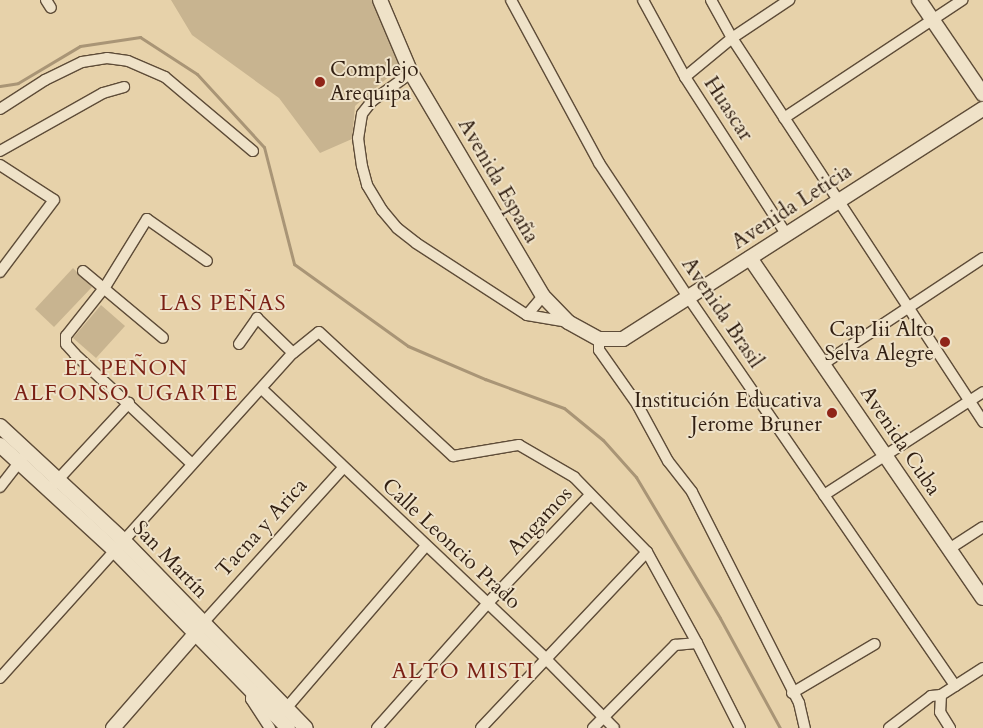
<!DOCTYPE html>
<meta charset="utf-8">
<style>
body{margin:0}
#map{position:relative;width:983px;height:728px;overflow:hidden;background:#e7d2aa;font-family:Cardo,serif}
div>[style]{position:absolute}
.green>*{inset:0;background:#c8b490}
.stream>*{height:3px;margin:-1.5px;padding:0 1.5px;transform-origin:1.5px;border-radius:1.5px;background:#a99576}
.roads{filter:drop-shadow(1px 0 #5e4c38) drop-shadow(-1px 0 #5e4c38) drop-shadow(0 1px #5e4c38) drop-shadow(0 -1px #5e4c38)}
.minor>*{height:10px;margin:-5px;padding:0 5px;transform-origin:5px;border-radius:5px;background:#efe2c8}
.tertiary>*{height:14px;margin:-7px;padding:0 7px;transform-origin:7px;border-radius:7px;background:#efe2c8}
.dots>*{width:14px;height:14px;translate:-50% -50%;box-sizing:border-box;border:2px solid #efe2c8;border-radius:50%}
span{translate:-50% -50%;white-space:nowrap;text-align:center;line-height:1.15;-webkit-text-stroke:4px #efe2c8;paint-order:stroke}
.poi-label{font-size:21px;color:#311f12}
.left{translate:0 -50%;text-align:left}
.right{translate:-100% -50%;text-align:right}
.street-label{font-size:21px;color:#311f12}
.neighbourhood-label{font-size:22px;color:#7a1f14;letter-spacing:1px}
</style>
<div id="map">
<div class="green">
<div style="clip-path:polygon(171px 0,373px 0,400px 67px,355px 106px,352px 139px,320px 153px,279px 98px,192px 35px)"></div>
<div style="clip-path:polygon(73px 268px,92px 287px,54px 327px,35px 309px)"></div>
<div style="clip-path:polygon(101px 305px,125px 326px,96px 358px,73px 338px)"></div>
</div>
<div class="stream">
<div style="left:0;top:86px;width:18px;rotate:-9deg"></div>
<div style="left:18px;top:83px;width:72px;rotate:-30.8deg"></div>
<div style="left:80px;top:46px;width:61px;rotate:-8.5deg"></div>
<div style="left:140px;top:37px;width:68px;rotate:33deg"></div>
<div style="left:197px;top:74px;width:99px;rotate:47.5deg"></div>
<div style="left:264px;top:147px;width:121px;rotate:75.6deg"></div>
<div style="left:294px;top:264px;width:140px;rotate:35.7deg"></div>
<div style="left:408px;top:346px;width:84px;rotate:23.2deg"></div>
<div style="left:485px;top:379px;width:84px;rotate:20.2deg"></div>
<div style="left:564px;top:408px;width:50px;rotate:39.4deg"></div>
<div style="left:603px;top:440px;width:50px;rotate:48.3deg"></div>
<div style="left:636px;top:477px;width:164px;rotate:59.2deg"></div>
<div style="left:720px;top:618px;width:125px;rotate:61.4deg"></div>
</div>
<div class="roads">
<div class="minor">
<div style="left:46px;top:0;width:9px;rotate:58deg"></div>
<div style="left:511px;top:0;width:185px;rotate:61.6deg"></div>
<div style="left:599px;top:163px;width:161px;rotate:56.4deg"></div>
<div style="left:688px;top:297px;width:472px;rotate:55.5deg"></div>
<div style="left:643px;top:0;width:88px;rotate:61.4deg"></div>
<div style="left:685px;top:77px;width:187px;rotate:57.2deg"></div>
<div style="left:711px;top:0;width:43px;rotate:61.1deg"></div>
<div style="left:732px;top:38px;width:459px;rotate:56.8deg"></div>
<div style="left:411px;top:73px;width:48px;rotate:144.3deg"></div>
<div style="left:372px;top:101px;width:16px;rotate:128deg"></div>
<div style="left:362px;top:114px;width:24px;rotate:99deg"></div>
<div style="left:358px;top:138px;width:28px;rotate:82deg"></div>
<div style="left:362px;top:166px;width:20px;rotate:75deg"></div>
<div style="left:367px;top:185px;width:29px;rotate:59deg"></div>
<div style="left:382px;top:210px;width:23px;rotate:50deg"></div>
<div style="left:397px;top:228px;width:24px;rotate:38deg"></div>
<div style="left:416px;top:243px;width:132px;rotate:33deg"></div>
<div style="left:527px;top:315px;width:42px;rotate:9.7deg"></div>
<div style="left:685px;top:77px;width:61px;rotate:-39.7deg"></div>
<div style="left:732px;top:38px;width:69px;rotate:-33.7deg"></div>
<div style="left:0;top:109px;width:54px;rotate:-32.8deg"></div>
<div style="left:45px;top:80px;width:41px;rotate:-25.9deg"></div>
<div style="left:82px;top:62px;width:25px;rotate:-9deg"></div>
<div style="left:107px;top:58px;width:21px;rotate:8deg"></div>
<div style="left:128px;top:61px;width:40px;rotate:23.4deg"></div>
<div style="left:165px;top:77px;width:115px;rotate:40.1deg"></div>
<div style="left:784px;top:118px;width:214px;rotate:-33.5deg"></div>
<div style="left:0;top:151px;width:118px;rotate:-29.4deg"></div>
<div style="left:103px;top:93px;width:22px;rotate:-16deg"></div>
<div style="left:0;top:165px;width:64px;rotate:32.9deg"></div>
<div style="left:54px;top:200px;width:90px;rotate:126.9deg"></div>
<div style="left:83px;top:271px;width:104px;rotate:39.9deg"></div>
<div style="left:527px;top:315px;width:25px;rotate:-50deg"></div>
<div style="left:599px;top:339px;width:11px;rotate:90deg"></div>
<div style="left:599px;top:350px;width:66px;rotate:54.9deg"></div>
<div style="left:637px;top:404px;width:65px;rotate:61.5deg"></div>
<div style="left:668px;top:461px;width:39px;rotate:52deg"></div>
<div style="left:692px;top:492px;width:237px;rotate:63.1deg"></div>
<div style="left:799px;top:703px;width:26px;rotate:77deg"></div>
<div style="left:239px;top:344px;width:32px;rotate:-55deg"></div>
<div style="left:257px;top:318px;width:50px;rotate:44.2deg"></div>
<div style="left:823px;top:364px;width:192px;rotate:-33.5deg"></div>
<div style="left:262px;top:389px;width:390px;rotate:43.5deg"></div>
<div style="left:545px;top:658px;width:98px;rotate:45.4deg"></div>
<div style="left:192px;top:464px;width:161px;rotate:-136.8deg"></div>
<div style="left:75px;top:354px;width:13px;rotate:-132deg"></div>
<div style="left:66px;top:344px;width:8px;rotate:-90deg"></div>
<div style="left:66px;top:336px;width:63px;rotate:-51.5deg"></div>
<div style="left:105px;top:287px;width:80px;rotate:-58.3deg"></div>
<div style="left:147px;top:219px;width:73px;rotate:35deg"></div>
<div style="left:53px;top:485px;width:112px;rotate:-47.2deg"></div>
<div style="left:0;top:487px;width:46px;rotate:-52.1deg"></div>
<div style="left:824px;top:495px;width:189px;rotate:-32.9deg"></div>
<div style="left:949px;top:549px;width:40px;rotate:-32.9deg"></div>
<div style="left:203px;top:623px;width:209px;rotate:-47.9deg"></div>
<div style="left:0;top:678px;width:438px;rotate:-48deg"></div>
<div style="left:293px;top:353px;width:33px;rotate:-39deg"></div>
<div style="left:319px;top:332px;width:183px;rotate:42.8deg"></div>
<div style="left:453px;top:456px;width:67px;rotate:-9.5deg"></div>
<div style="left:519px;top:445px;width:64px;rotate:30.2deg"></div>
<div style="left:574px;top:477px;width:105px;rotate:45.8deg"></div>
<div style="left:647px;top:552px;width:104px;rotate:61.2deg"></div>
<div style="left:697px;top:643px;width:95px;rotate:63.2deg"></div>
<div style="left:252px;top:688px;width:11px;rotate:95deg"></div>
<div style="left:251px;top:699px;width:35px;rotate:57deg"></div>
<div style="left:792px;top:693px;width:96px;rotate:-30.6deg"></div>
<div style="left:941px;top:695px;width:17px;rotate:93deg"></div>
<div style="left:940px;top:712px;width:19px;rotate:58deg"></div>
<div style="left:283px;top:712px;width:219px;rotate:-49.3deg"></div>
<div style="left:377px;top:728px;width:166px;rotate:-48.4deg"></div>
<div style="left:487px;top:604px;width:150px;rotate:-46.6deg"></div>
<div style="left:481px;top:728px;width:242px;rotate:-46.7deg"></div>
<div style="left:593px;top:728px;width:117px;rotate:-45.3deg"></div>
<div style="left:675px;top:645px;width:22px;rotate:-5deg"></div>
<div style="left:889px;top:728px;width:53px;rotate:-37.3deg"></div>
<div style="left:931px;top:696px;width:10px;rotate:-6deg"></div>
<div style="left:941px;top:695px;width:50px;rotate:-32.7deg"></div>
</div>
<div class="tertiary">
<div style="left:380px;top:0;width:79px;rotate:67deg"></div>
<div style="left:411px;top:73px;width:259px;rotate:59.4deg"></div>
<div style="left:543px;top:296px;width:36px;rotate:46deg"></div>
<div style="left:568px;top:322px;width:35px;rotate:29deg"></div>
<div style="left:599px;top:339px;width:24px"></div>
<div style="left:623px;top:339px;width:427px;rotate:-32.6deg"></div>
<div style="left:919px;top:0;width:114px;rotate:55.8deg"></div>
<div style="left:750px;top:258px;width:412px;rotate:55.6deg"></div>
<div style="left:0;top:426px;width:168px;rotate:42.8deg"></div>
<div style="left:123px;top:540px;width:262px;rotate:45.8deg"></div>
<div style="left:0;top:445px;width:155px;rotate:42.6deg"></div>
<div style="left:114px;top:550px;width:249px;rotate:45.7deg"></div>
<div style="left:113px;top:728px;width:134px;rotate:-48.9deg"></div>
</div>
</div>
<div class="dots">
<div style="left:320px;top:82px;background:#8f2418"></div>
<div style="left:945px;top:342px;background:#8f2418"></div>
<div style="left:832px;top:413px;background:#8f2418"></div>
</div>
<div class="poi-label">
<span class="left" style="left:330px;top:82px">Complejo<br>Arequipa</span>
<span class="right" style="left:934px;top:342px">Cap Iii Alto<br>Selva Alegre</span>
<span class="right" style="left:822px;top:413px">Institución Educativa<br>Jerome Bruner</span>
</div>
<div class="street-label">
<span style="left:728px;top:109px;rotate:57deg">Huascar</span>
<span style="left:498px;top:181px;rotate:60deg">Avenida España</span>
<span style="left:792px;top:207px;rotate:-33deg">Avenida Leticia</span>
<span style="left:722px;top:313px;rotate:56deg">Avenida Brasil</span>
<span style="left:900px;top:441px;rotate:56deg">Avenida Cuba</span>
<span style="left:540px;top:521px;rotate:-47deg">Angamos</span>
<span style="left:262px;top:528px;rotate:-48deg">Tacna y Arica</span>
<span style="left:451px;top:544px;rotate:43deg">Calle Leoncio Prado</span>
<span style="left:170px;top:560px;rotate:46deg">San Martín</span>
</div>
<div class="neighbourhood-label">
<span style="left:223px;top:304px">LAS PEÑAS</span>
<span style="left:126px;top:381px">EL PEÑON<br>ALFONSO UGARTE</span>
<span style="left:463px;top:672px">ALTO MISTI</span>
</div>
</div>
